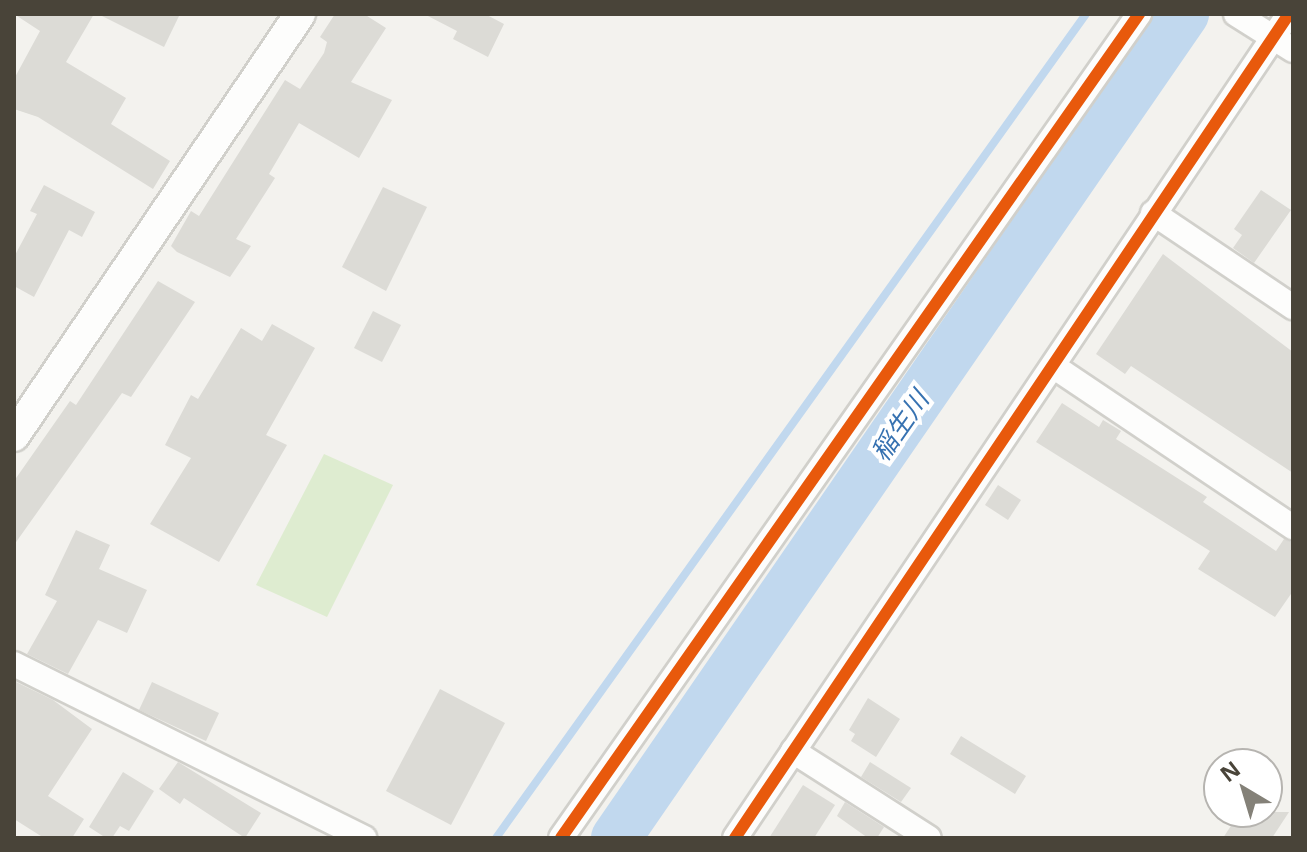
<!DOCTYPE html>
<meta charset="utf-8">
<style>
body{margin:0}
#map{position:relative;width:1307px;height:852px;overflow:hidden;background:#f3f2ee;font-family:"Open Sans","Noto Sans JP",sans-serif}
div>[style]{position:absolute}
.green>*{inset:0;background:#deecd0}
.stream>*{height:8px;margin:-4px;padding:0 4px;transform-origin:4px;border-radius:4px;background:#c1d8ee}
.river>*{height:50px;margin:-25px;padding:0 25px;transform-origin:25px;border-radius:25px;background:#c1d8ee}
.building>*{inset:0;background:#dcdbd6}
.roads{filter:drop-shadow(2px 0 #d1d0cb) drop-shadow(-2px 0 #d1d0cb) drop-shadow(0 2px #d1d0cb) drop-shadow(0 -2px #d1d0cb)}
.minor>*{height:24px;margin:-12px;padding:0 12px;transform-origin:12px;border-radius:12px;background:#fdfdfc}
.tertiary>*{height:30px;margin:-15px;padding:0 15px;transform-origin:15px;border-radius:15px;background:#fdfdfc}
.cycleway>*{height:12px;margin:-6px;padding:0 6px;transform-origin:6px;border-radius:6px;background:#e8590c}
span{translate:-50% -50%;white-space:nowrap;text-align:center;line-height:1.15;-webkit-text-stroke:8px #fff;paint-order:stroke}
.water-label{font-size:26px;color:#3772b1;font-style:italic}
.frame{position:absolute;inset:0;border:16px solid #494439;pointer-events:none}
.north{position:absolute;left:1203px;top:748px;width:80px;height:80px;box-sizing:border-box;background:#fff;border:2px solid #b6b4b0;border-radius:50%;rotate:322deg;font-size:22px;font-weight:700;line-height:32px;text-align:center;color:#494439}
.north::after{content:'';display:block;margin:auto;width:28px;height:36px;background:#848178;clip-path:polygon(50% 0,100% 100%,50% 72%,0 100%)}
</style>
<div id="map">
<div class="green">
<div style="clip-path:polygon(324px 454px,393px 485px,327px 617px,256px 585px)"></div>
</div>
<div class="stream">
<div style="left:496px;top:838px;width:1013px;rotate:-54.4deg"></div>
</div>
<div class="river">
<div style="left:616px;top:838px;width:1001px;rotate:-55.42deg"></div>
</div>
<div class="building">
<div style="clip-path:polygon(14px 14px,94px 14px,66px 62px,126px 98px,111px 124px,170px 161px,153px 189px,38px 117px,14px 109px,14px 79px,40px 31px)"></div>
<div style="clip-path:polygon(98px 14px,180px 14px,164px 47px)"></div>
<div style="clip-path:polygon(335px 14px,364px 14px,386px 28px,351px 82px,392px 100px,359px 158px,299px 123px,269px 174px,275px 178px,236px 239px,251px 246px,230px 277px,177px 252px,171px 246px,191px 211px,199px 216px,285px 80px,300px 89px,324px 53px,327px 42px,320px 37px)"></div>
<div style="clip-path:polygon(424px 14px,485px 14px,504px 24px,488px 57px,453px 39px,457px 31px)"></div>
<div style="clip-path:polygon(44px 185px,95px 212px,82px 237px,69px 230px,34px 297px,14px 286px,14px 257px,37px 214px,30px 211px)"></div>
<div style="clip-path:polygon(383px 187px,427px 207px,386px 291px,342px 267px)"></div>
<div style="clip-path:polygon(1261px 190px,1291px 210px,1254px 263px,1233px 248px,1242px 235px,1234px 229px)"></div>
<div style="clip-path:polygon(1163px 254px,1293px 352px,1293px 473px,1131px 366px,1125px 374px,1096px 354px)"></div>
<div style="clip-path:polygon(158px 281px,195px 302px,131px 397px,122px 393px,14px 545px,14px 481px,70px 401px,76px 405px)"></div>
<div style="clip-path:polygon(373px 311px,401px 325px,382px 362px,354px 348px)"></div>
<div style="clip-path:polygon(272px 324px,315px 348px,266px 435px,287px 445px,219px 562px,150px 524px,191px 458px,165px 445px,191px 395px,198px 399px,241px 328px,262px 341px)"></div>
<div style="clip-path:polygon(1062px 403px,1099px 427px,1103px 420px,1121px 431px,1116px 439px,1207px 497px,1203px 502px,1276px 551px,1284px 539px,1293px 542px,1293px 591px,1275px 617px,1198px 569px,1210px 551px,1036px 442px)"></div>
<div style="clip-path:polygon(998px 485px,1021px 500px,1008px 520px,985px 505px)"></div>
<div style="clip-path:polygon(76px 530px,110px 545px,99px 569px,147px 590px,127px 633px,98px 620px,68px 674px,27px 654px,57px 601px,45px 595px)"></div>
<div style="clip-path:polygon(14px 681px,53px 700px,92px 729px,48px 796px,84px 819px,72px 838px,44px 838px,14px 819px)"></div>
<div style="clip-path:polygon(152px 682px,219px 713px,206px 741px,139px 710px)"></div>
<div style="clip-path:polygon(440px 689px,505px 723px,451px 825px,386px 791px)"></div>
<div style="clip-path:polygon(868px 698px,900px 719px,876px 757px,851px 741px,855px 734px,849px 730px)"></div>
<div style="clip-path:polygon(961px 736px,1026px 776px,1015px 794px,950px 754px)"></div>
<div style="clip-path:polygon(178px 762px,261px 813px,245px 838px,184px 798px,180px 804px,159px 789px)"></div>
<div style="clip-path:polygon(870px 762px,911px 788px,901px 802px,861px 777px)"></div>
<div style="clip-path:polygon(123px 772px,154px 791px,129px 831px,120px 826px,112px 838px,106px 838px,89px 827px)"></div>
<div style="clip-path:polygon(803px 785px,835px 805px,814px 838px,769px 838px)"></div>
<div style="clip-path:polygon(845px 802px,884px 827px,877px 838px,868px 838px,837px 816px)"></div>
<div style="clip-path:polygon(1240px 812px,1289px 812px,1272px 838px,1223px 838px)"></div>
</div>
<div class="roads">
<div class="minor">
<div style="left:1236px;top:14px;width:67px;rotate:32.3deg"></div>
<div style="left:1153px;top:213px;width:169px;rotate:33.9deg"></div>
<div style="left:1053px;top:366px;width:289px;rotate:33.9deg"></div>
<div style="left:14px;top:664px;width:391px;rotate:26.4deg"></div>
<div style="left:793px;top:751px;width:161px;rotate:32.6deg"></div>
<div style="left:561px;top:838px;width:1007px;rotate:-54.95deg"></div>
<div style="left:735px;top:838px;width:993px;rotate:-56.09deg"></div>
</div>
<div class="tertiary">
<div style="left:14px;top:436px;width:510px;rotate:-55.87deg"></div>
</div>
</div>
<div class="cycleway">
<div style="left:561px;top:838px;width:1007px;rotate:-54.95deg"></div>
<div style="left:735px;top:838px;width:993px;rotate:-56.09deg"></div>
</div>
<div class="water-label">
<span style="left:900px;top:426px;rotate:-55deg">稲生川</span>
</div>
<div class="frame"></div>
<div class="north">N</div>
</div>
